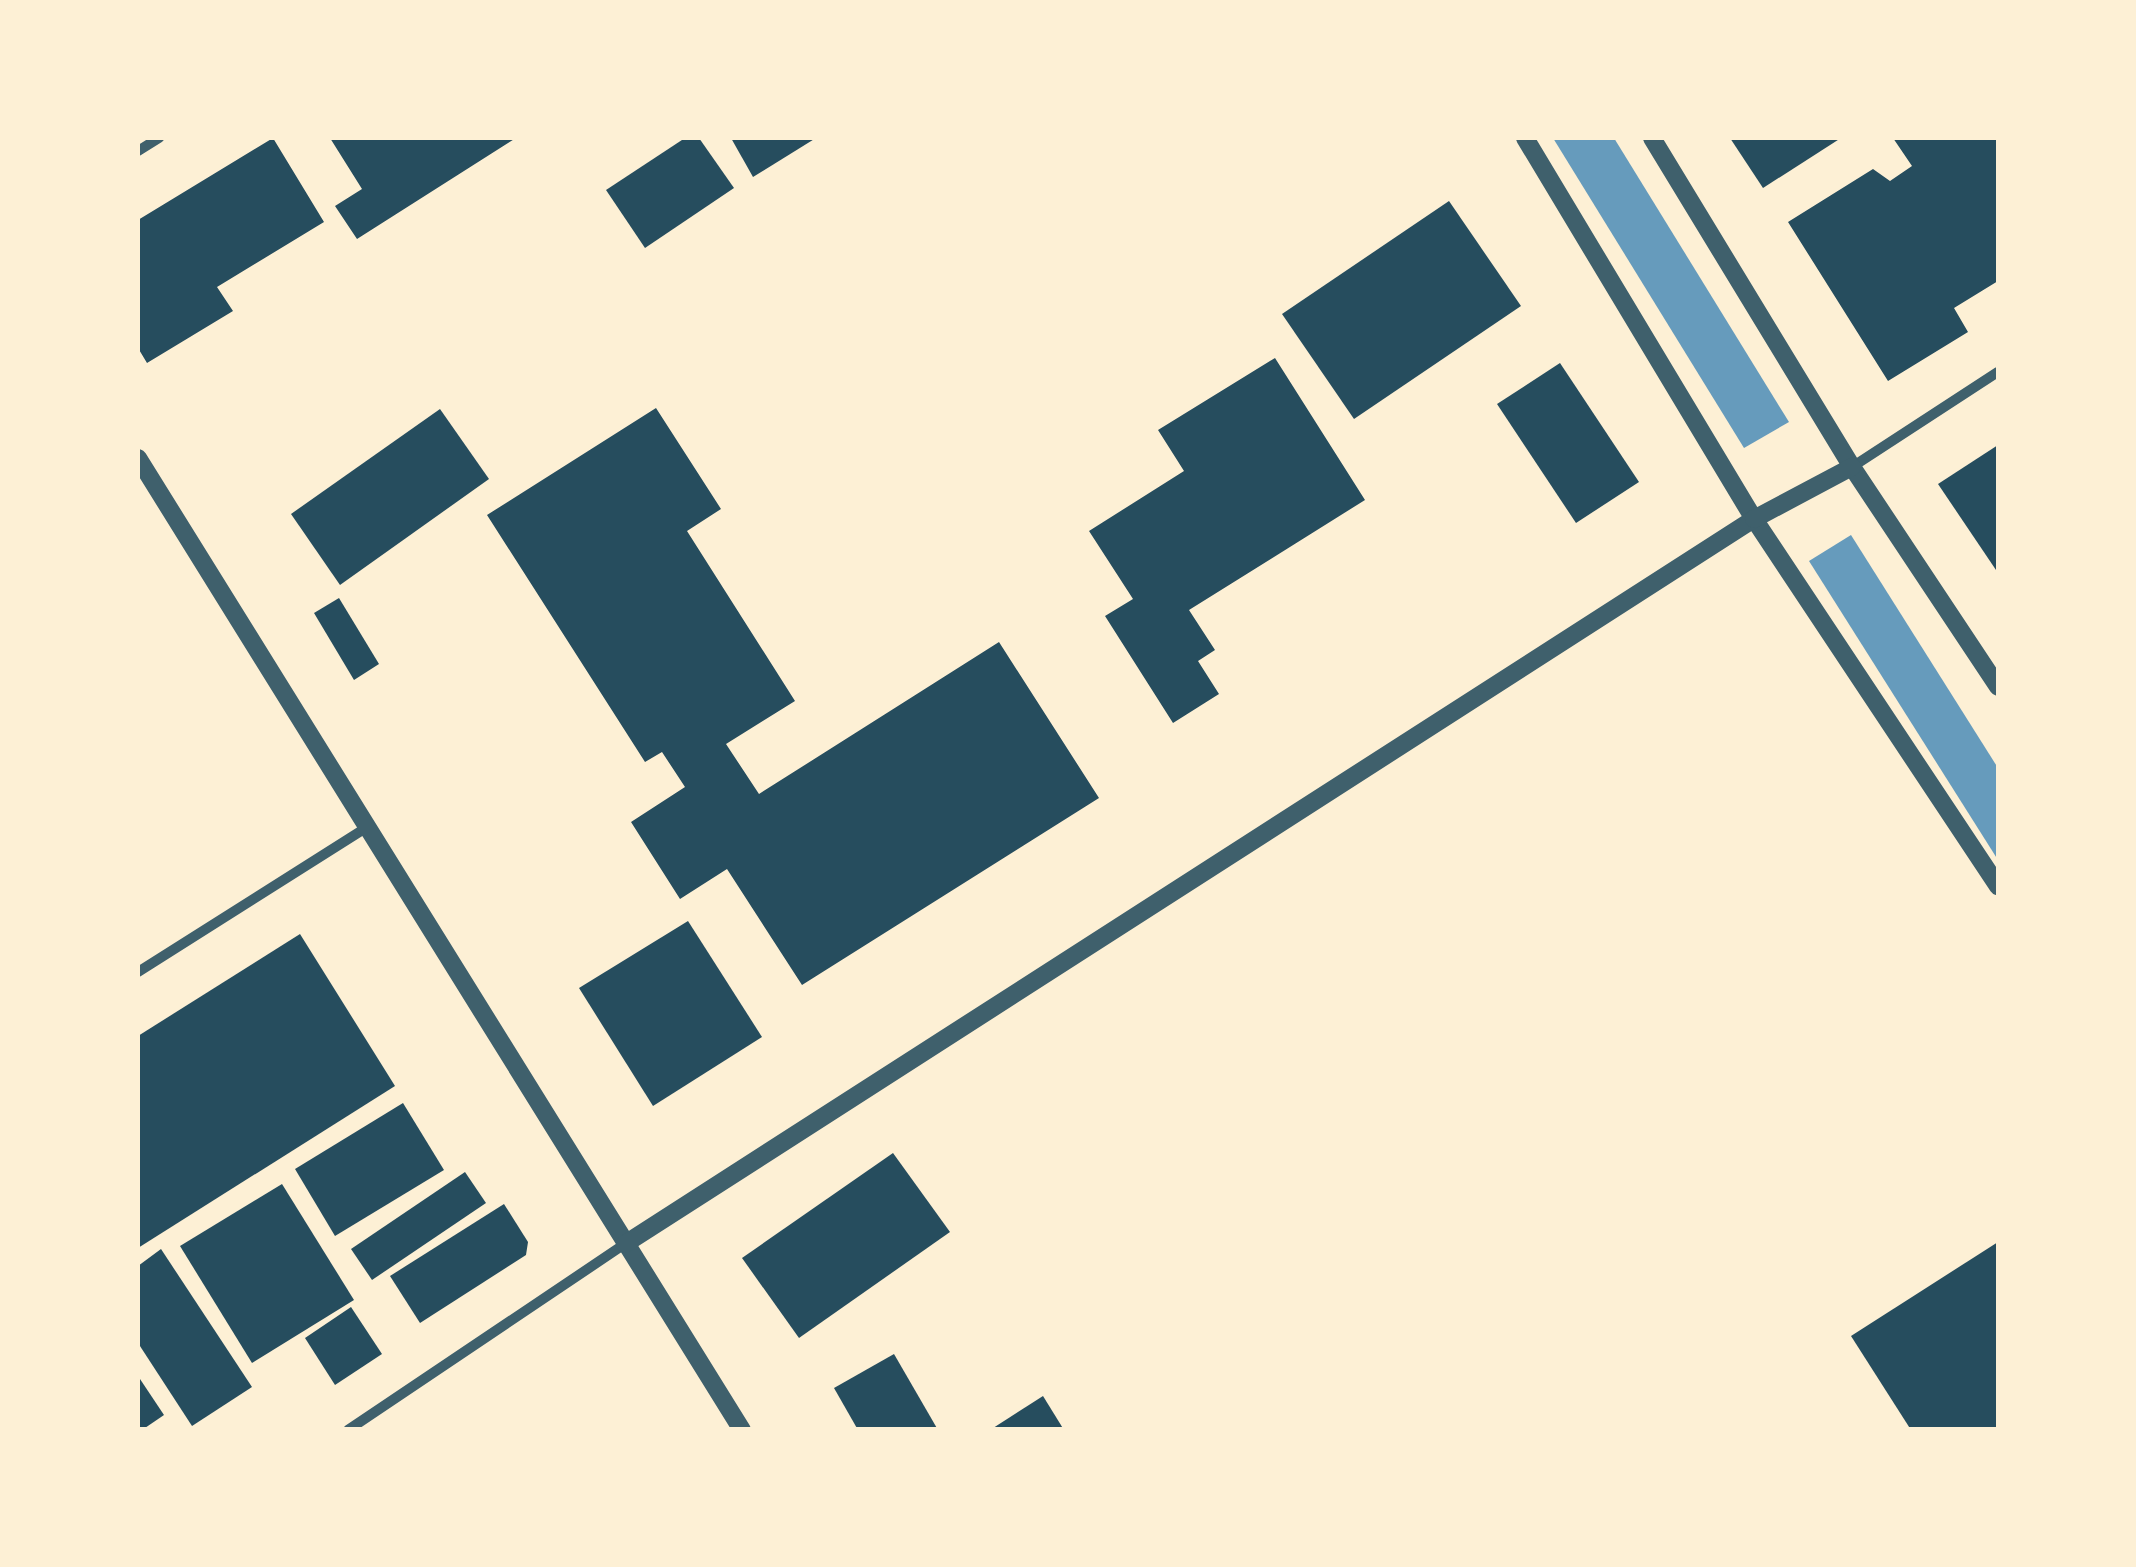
<!DOCTYPE html>
<style>
body{margin:0}
#map{position:relative;width:2136px;height:1567px;overflow:hidden;background:#fdf0d5;font-family:Helvetica,sans-serif}
div>[style]{position:absolute}
.water>*{inset:0;background:#669bbc}
.building>*{inset:0;background:#264d5e}
.minor>*{height:10px;margin:-5px;padding:0 5px;transform-origin:5px;border-radius:5px;background:#3f606c}
.tertiary>*{height:18px;margin:-9px;padding:0 9px;transform-origin:9px;border-radius:9px;background:#3f606c}
span{translate:-50% -50%;white-space:nowrap;text-align:center;line-height:1.15;-webkit-text-stroke:8px #fdf0d5;paint-order:stroke}
.frame{position:absolute;inset:0;border:140px solid #fdf0d5;pointer-events:none}
</style>
<div id="map">
<div class="water">
<div style="clip-path:polygon(1553px 138px,1614px 138px,1789px 422px,1744px 448px)"></div>
<div style="clip-path:polygon(1851px 535px,1998px 768px,1998px 860px,1809px 561px)"></div>
</div>
<div class="building">
<div style="clip-path:polygon(273px 138px,324px 222px,217px 287px,233px 311px,147px 363px,138px 348px,138px 220px)"></div>
<div style="clip-path:polygon(330px 138px,516px 138px,357px 239px,335px 206px,362px 189px)"></div>
<div style="clip-path:polygon(685px 138px,699px 138px,734px 188px,645px 248px,606px 190px)"></div>
<div style="clip-path:polygon(731px 138px,816px 138px,753px 177px)"></div>
<div style="clip-path:polygon(1730px 138px,1841px 138px,1763px 188px)"></div>
<div style="clip-path:polygon(1893px 138px,1998px 138px,1998px 281px,1954px 308px,1968px 332px,1888px 381px,1788px 222px,1873px 169px,1890px 181px,1912px 166px)"></div>
<div style="clip-path:polygon(1449px 201px,1521px 306px,1354px 419px,1282px 314px)"></div>
<div style="clip-path:polygon(1275px 358px,1365px 500px,1189px 610px,1215px 650px,1198px 661px,1219px 694px,1173px 723px,1105px 616px,1133px 599px,1089px 531px,1184px 471px,1158px 430px)"></div>
<div style="clip-path:polygon(1560px 363px,1639px 482px,1576px 523px,1497px 404px)"></div>
<div style="clip-path:polygon(656px 408px,721px 509px,687px 531px,795px 701px,726px 744px,759px 794px,999px 642px,1099px 798px,802px 985px,727px 869px,680px 899px,631px 822px,685px 787px,662px 752px,645px 762px,487px 515px)"></div>
<div style="clip-path:polygon(440px 409px,489px 479px,340px 585px,291px 514px)"></div>
<div style="clip-path:polygon(1998px 445px,1998px 568px,1996px 570px,1938px 484px)"></div>
<div style="clip-path:polygon(339px 598px,379px 664px,354px 680px,314px 613px)"></div>
<div style="clip-path:polygon(688px 921px,762px 1037px,653px 1106px,579px 988px)"></div>
<div style="clip-path:polygon(300px 934px,395px 1086px,138px 1248px,138px 1036px)"></div>
<div style="clip-path:polygon(403px 1103px,444px 1170px,335px 1236px,295px 1169px)"></div>
<div style="clip-path:polygon(893px 1153px,950px 1232px,799px 1338px,742px 1258px)"></div>
<div style="clip-path:polygon(465px 1172px,486px 1203px,372px 1280px,351px 1249px)"></div>
<div style="clip-path:polygon(282px 1184px,354px 1300px,252px 1363px,180px 1246px)"></div>
<div style="clip-path:polygon(504px 1204px,528px 1242px,526px 1255px,420px 1323px,390px 1276px)"></div>
<div style="clip-path:polygon(1998px 1242px,1998px 1430px,1911px 1430px,1851px 1336px)"></div>
<div style="clip-path:polygon(161px 1249px,252px 1387px,192px 1426px,138px 1343px,138px 1266px)"></div>
<div style="clip-path:polygon(351px 1307px,382px 1354px,335px 1385px,305px 1338px)"></div>
<div style="clip-path:polygon(894px 1354px,938px 1430px,858px 1430px,834px 1388px)"></div>
<div style="clip-path:polygon(138px 1376px,164px 1415px,142px 1430px,138px 1430px)"></div>
<div style="clip-path:polygon(1043px 1396px,1064px 1430px,990px 1430px)"></div>
</div>
<div class="minor">
<div style="left:138px;top:151px;width:25px;rotate:-32deg"></div>
<div style="left:1852px;top:467px;width:174px;rotate:-33.1deg"></div>
<div style="left:138px;top:972px;width:267px;rotate:-32.3deg"></div>
<div style="left:348px;top:1430px;width:334px;rotate:-33.9deg"></div>
</div>
<div class="tertiary">
<div style="left:1525px;top:138px;width:445px;rotate:59deg"></div>
<div style="left:1754px;top:519px;width:441px;rotate:56.4deg"></div>
<div style="left:1652px;top:138px;width:385px;rotate:58.7deg"></div>
<div style="left:1852px;top:467px;width:264px;rotate:56.4deg"></div>
<div style="left:138px;top:458px;width:1144px;rotate:58.14deg"></div>
<div style="left:625px;top:1244px;width:1342px;rotate:-32.71deg"></div>
<div style="left:1754px;top:519px;width:111px;rotate:-28deg"></div>
</div>
<div class="frame"></div>
</div>
